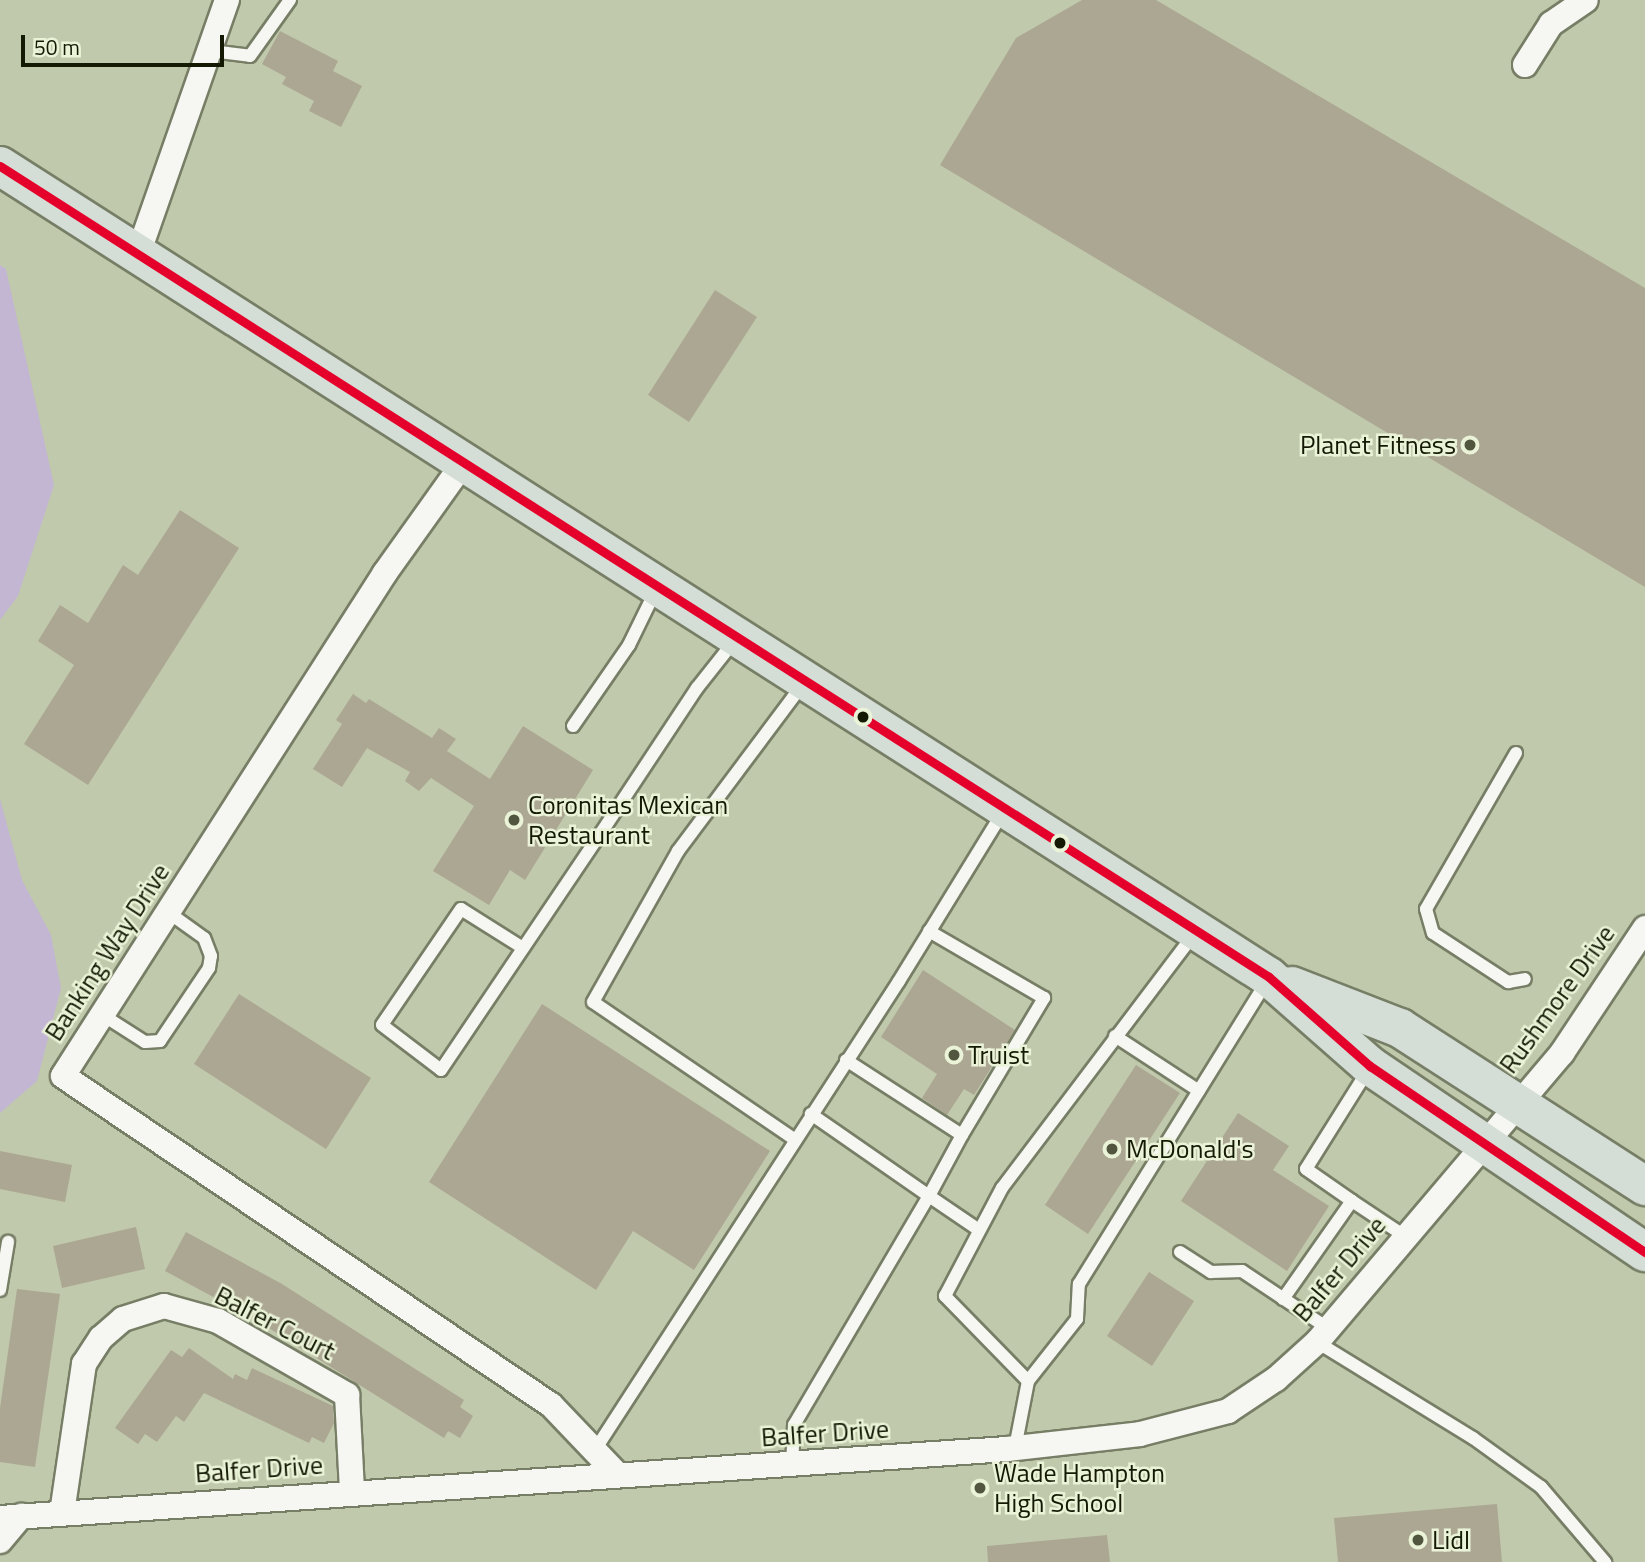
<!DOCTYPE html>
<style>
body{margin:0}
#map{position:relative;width:1645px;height:1562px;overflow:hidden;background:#c0c9ab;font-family:"Titillium Web",sans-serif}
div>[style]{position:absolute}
.green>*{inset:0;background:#c2b6d3}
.building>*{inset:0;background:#aca792}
.roads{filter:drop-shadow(2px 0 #777e66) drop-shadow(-2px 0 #777e66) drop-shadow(0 2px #777e66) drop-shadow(0 -2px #777e66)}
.service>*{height:12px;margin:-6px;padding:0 6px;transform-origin:6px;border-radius:6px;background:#f6f7f2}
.minor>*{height:24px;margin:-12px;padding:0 12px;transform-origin:12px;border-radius:12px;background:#f6f7f2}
.primary>*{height:38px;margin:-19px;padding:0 19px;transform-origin:19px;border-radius:19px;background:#d4ddd6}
.bus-1>*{height:9px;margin:-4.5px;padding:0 4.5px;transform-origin:4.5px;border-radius:4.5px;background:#e4002b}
.dots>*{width:19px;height:19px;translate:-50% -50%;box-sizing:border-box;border:4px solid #eaf3d7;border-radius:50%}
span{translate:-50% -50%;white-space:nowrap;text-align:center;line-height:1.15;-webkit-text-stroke:5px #eaf3d7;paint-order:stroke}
.poi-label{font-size:26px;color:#141904}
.right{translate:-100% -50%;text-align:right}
.left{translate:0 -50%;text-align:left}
.street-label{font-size:26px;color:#141904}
.scale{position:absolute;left:21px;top:35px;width:203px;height:32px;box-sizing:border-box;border:4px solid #141904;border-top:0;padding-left:9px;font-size:21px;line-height:24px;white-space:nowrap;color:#141904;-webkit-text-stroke:5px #eaf3d7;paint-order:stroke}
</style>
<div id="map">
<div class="green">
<div style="clip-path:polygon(0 265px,6px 269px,54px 485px,18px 596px,0 620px)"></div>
<div style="clip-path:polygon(0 799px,22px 880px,51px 935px,61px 988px,37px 1081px,0 1113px)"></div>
</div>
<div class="building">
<div style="clip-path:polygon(1082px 0,1156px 0,1645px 288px,1645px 587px,940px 165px,1016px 38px)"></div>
<div style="clip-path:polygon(280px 31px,338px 61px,333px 71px,362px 86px,341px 127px,309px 111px,314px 101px,282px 84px,286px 77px,262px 64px)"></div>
<div style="clip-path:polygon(715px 290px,757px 317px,689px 422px,648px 395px)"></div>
<div style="clip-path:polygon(180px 510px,239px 548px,88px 785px,24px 744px,74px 665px,38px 641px,60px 605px,88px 623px,123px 565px,138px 575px)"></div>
<div style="clip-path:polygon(353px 694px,366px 703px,369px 699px,432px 738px,439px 728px,456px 739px,447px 751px,490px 779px,523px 726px,593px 770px,525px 880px,510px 870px,489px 905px,433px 871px,474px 806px,431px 778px,419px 791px,405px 781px,410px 772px,367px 748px,342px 787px,313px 769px,342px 724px,336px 720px)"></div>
<div style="clip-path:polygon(923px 970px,1015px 1030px,974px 1095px,964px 1089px,947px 1115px,922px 1098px,937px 1074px,881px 1037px)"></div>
<div style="clip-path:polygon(239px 994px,371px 1078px,326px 1149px,194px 1064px)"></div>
<div style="clip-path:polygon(542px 1004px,770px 1151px,694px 1270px,633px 1231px,596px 1290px,429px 1182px)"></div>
<div style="clip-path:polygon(1136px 1065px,1180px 1093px,1088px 1234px,1045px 1205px)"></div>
<div style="clip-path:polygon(1238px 1113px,1289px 1146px,1273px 1170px,1329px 1206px,1287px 1271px,1181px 1201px)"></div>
<div style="clip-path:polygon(0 1151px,72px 1165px,65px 1202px,0 1189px)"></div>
<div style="clip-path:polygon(136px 1227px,145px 1269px,62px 1288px,53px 1246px)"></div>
<div style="clip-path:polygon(186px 1232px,282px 1284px,464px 1400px,460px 1407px,473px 1416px,460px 1438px,448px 1431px,444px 1438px,256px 1320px,165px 1271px)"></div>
<div style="clip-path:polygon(1149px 1272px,1194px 1301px,1152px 1366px,1107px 1336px)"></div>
<div style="clip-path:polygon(17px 1289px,60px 1294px,35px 1467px,0 1462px,0 1408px)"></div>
<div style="clip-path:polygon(189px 1348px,233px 1379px,235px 1374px,247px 1380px,252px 1368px,333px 1406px,334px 1423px,324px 1443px,312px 1437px,309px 1443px,204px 1393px,184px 1422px,176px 1416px,157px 1442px,145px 1434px,138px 1444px,115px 1428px,171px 1350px,182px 1357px)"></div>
<div style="clip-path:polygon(1497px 1504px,1502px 1562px,1338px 1562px,1334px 1518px)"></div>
<div style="clip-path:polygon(1107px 1535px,1110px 1562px,988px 1562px,987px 1546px)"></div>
</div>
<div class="roads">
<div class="service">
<div style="left:211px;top:51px;width:39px;rotate:7deg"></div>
<div style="left:250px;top:56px;width:69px;rotate:-54.5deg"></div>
<div style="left:573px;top:726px;width:98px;rotate:-55.3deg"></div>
<div style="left:629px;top:645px;width:61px;rotate:-63.9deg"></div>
<div style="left:1516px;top:753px;width:180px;rotate:120deg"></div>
<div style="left:1426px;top:909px;width:25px;rotate:74deg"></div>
<div style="left:1433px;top:933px;width:90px;rotate:33.2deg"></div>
<div style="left:1508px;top:982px;width:17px;rotate:-10deg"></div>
<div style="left:523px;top:948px;width:73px;rotate:-147.8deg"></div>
<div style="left:461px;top:909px;width:140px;rotate:124.3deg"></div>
<div style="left:382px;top:1025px;width:74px;rotate:37.3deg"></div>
<div style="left:441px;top:1070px;width:279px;rotate:-56deg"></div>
<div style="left:597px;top:839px;width:181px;rotate:-56.5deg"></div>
<div style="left:697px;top:688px;width:61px;rotate:-51.6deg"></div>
<div style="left:101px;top:1014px;width:52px;rotate:32.5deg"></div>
<div style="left:145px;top:1042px;width:15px;rotate:-4deg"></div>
<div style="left:160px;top:1041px;width:88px;rotate:-56.1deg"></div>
<div style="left:209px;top:968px;width:12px;rotate:-81deg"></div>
<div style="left:211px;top:956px;width:19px;rotate:-111deg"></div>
<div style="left:204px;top:938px;width:44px;rotate:-144.2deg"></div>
<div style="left:1115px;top:1036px;width:100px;rotate:33.2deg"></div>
<div style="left:846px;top:1060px;width:138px;rotate:32.9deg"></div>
<div style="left:962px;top:1135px;width:160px;rotate:-59.1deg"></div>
<div style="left:1044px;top:998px;width:133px;rotate:-149.8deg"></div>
<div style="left:962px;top:1135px;width:69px;rotate:118.4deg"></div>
<div style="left:929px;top:1196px;width:60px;rotate:34.2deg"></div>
<div style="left:794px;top:1139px;width:243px;rotate:-145.7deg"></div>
<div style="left:593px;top:1002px;width:173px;rotate:-60.6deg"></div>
<div style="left:678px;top:851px;width:209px;rotate:-53.2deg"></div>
<div style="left:1352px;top:1201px;width:56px;rotate:-145.2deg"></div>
<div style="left:1306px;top:1169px;width:117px;rotate:-57.9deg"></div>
<div style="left:1180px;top:1252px;width:37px;rotate:33deg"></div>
<div style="left:1211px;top:1272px;width:31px;rotate:-2deg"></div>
<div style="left:1242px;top:1271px;width:105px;rotate:33.7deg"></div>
<div style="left:0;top:1290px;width:49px;rotate:-80.5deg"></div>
<div style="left:1283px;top:1299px;width:120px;rotate:-54.9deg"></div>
<div style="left:1352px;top:1201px;width:65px;rotate:33.7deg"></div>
<div style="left:1317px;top:1342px;width:183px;rotate:31.6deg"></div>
<div style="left:1473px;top:1438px;width:84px;rotate:35.8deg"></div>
<div style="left:1541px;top:1487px;width:99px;rotate:49.5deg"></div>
<div style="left:1028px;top:1381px;width:119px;rotate:-134.3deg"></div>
<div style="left:945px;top:1296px;width:122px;rotate:-62.2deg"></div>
<div style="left:1002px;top:1188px;width:318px;rotate:-52.9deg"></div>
<div style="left:1015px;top:1448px;width:68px;rotate:-79deg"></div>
<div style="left:1028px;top:1381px;width:79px;rotate:-51.7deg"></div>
<div style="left:1077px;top:1319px;width:35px;rotate:-87deg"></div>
<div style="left:1079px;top:1284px;width:355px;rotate:-58.2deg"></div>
<div style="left:595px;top:1450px;width:559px;rotate:-57.05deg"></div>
<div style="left:899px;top:981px;width:198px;rotate:-58.4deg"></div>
<div style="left:792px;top:1466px;width:41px;rotate:-87.2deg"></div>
<div style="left:794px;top:1425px;width:266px;rotate:-59.5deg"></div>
<div style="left:929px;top:1196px;width:144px;rotate:-145.2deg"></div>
</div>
<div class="minor">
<div style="left:1525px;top:65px;width:49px;rotate:-57.6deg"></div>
<div style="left:1551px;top:24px;width:42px;rotate:-34.4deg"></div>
<div style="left:138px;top:254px;width:269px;rotate:-70.7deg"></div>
<div style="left:462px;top:465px;width:133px;rotate:125.5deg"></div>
<div style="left:385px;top:573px;width:597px;rotate:122.63deg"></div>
<div style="left:63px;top:1076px;width:589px;rotate:33.99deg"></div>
<div style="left:551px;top:1405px;width:95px;rotate:46.3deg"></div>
<div style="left:62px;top:1513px;width:151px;rotate:-81.6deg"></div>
<div style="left:84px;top:1364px;width:31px;rotate:-57deg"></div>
<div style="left:101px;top:1338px;width:29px;rotate:-41deg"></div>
<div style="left:123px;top:1319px;width:43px;rotate:-17.6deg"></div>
<div style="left:164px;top:1306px;width:56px;rotate:15.5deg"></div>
<div style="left:218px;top:1321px;width:149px;rotate:29.8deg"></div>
<div style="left:347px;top:1395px;width:97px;rotate:87deg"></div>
<div style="left:0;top:1518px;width:1009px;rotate:-3.92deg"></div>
<div style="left:1007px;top:1449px;width:134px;rotate:-6.4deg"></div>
<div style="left:1140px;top:1434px;width:91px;rotate:-14.6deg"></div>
<div style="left:1228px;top:1411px;width:58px;rotate:-33.7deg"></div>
<div style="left:1276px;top:1379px;width:55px;rotate:-42.1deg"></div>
<div style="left:1317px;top:1342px;width:379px;rotate:-49.7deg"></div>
<div style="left:1562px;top:1053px;width:150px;rotate:-56.4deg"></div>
<div style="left:0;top:1541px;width:33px;rotate:-50deg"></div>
</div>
<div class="primary">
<div style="left:0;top:166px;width:1506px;rotate:32.58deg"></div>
<div style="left:1269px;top:977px;width:135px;rotate:41.4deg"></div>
<div style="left:1370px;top:1066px;width:332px;rotate:34.1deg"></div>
<div style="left:1292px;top:986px;width:116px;rotate:21.3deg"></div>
<div style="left:1400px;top:1028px;width:292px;rotate:32.8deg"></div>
</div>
</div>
<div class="bus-1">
<div style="left:0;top:166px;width:1506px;rotate:32.58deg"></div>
<div style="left:1269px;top:977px;width:135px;rotate:41.4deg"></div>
<div style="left:1370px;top:1066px;width:332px;rotate:34.1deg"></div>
</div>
<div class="dots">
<div style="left:1470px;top:445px;background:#50573e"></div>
<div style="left:863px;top:717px;background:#141904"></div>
<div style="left:514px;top:820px;background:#50573e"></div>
<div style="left:1060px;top:843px;background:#141904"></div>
<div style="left:954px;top:1055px;background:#50573e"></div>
<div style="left:1112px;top:1149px;background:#50573e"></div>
<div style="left:980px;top:1488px;background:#50573e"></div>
<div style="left:1418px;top:1540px;background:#50573e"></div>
</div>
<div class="poi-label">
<span class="right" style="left:1456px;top:445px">Planet Fitness</span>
<span class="left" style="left:528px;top:820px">Coronitas Mexican<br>Restaurant</span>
<span class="left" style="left:968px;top:1055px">Truist</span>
<span class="left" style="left:1126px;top:1149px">McDonald's</span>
<span class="left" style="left:994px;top:1488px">Wade Hampton<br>High School</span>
<span class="left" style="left:1432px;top:1540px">Lidl</span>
</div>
<div class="street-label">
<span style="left:107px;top:952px;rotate:-57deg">Banking Way Drive</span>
<span style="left:1557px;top:999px;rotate:-54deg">Rushmore Drive</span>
<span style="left:1339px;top:1269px;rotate:-50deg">Balfer Drive</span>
<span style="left:275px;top:1323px;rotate:27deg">Balfer Court</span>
<span style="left:825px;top:1433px;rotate:-4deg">Balfer Drive</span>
<span style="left:259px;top:1469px;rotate:-4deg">Balfer Drive</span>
</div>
<div class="scale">50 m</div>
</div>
